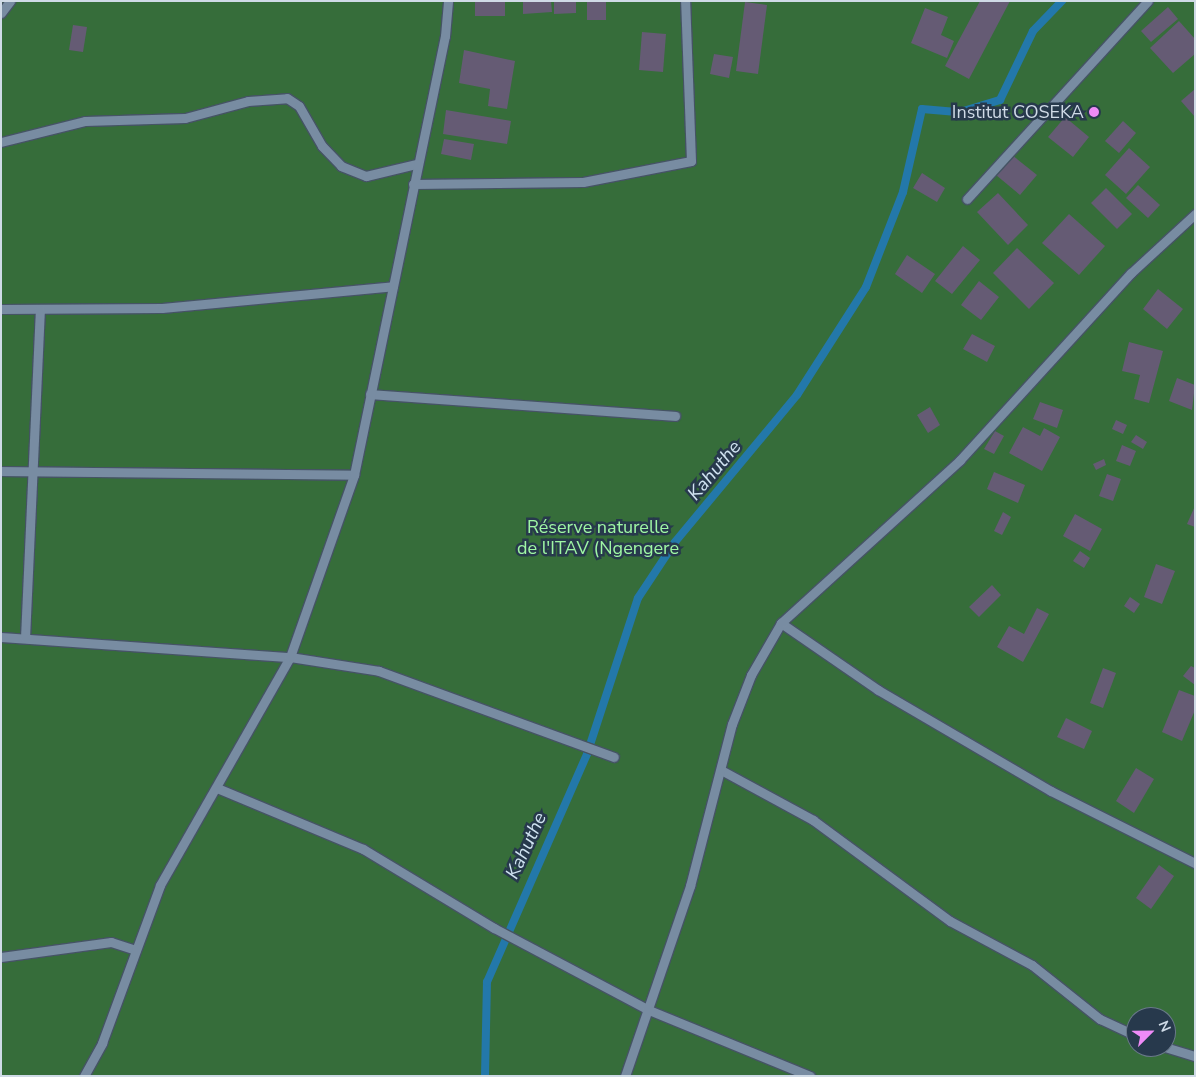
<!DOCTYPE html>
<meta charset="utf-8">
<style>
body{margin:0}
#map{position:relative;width:1196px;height:1077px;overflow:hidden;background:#27394c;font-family:"Nunito Sans",sans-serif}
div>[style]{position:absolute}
.green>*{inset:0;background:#366d3a}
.stream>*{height:8px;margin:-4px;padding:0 4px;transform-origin:4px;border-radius:4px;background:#2378aa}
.building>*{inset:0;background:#655b74}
.roads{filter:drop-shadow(1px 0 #455464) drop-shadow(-1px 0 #455464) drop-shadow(0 1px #455464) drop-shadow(0 -1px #455464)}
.minor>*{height:9px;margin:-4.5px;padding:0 4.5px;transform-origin:4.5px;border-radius:4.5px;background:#788ca2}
.dots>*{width:14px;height:14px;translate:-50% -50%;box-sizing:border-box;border:2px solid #27394c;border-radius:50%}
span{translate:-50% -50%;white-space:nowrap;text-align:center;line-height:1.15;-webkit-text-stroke:5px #27394c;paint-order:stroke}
.poi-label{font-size:18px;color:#cfdae6}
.right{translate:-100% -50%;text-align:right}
.park-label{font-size:18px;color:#9ff7a4}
.water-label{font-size:19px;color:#d0e3f1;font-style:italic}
.frame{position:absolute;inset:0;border:2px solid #cfdae6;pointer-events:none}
.north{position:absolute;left:1126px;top:1007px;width:50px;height:50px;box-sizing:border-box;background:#27394c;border:1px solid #6a798a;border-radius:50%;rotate:67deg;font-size:14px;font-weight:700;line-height:20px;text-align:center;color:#cfdae6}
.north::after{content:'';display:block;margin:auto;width:18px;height:22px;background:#ef8bf7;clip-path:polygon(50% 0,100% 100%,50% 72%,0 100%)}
</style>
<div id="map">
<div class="green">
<div style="clip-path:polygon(evenodd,1px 1px,1195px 1px,1195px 1076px,1px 1076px,1px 1px,1136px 1017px,1166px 1017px,1166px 1047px,1136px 1047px,1136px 1017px)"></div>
</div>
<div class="stream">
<div style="left:485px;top:1076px;width:94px;rotate:-88.8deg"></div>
<div style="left:487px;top:982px;width:249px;rotate:-66.3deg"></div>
<div style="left:587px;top:754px;width:164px;rotate:-71.9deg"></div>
<div style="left:638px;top:598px;width:67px;rotate:-56.5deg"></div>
<div style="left:675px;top:542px;width:191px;rotate:-50.3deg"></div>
<div style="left:797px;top:395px;width:128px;rotate:-57.4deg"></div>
<div style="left:866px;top:287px;width:102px;rotate:-68.7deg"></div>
<div style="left:903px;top:192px;width:85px;rotate:-77.1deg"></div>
<div style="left:922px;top:109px;width:38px;rotate:5deg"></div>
<div style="left:960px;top:112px;width:42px;rotate:-16.7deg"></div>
<div style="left:1000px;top:100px;width:76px;rotate:-64.4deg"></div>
<div style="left:1033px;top:31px;width:42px;rotate:-46deg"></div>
</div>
<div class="building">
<div style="clip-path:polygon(475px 1px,505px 1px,505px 16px,475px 16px)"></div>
<div style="clip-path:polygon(523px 1px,551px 1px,552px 12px,523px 14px)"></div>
<div style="clip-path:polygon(554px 1px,576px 1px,576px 13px,554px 14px)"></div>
<div style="clip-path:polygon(587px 1px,606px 1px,606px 20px,587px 20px)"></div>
<div style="clip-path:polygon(980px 1px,1010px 1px,969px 79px,945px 66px)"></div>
<div style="clip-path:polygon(745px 2px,767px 5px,758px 74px,736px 71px)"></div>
<div style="clip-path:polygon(1168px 7px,1178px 19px,1151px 42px,1141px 31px)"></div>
<div style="clip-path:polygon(925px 8px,948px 17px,941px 35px,954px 41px,947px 58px,911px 43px)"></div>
<div style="clip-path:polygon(1179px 21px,1195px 39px,1195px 54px,1173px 73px,1150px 48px)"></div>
<div style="clip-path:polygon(73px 25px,87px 27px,83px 52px,69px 50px)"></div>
<div style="clip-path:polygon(642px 32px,666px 34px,663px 72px,639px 70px)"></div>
<div style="clip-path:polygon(464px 50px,515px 61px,507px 109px,488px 106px,490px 89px,459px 83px)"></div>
<div style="clip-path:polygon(714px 54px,733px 57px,729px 78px,710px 74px)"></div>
<div style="clip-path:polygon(1195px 89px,1195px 117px,1181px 101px)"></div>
<div style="clip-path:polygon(446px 110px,511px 121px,507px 144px,443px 134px)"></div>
<div style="clip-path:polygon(1065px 117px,1089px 137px,1073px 157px,1048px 137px)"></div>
<div style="clip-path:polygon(1123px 121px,1136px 133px,1119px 153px,1105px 141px)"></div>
<div style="clip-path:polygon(444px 139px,474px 144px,471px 160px,441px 154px)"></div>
<div style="clip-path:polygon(1129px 148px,1150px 167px,1126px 194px,1105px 175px)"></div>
<div style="clip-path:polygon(1012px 155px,1037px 175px,1020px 195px,996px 175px)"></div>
<div style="clip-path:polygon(922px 173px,945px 188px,937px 202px,913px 188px)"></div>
<div style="clip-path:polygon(1138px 185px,1160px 205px,1148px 218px,1126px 198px)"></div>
<div style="clip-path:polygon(1106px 188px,1132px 214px,1117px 229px,1091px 203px)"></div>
<div style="clip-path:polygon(998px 193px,1028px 225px,1008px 245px,977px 212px)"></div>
<div style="clip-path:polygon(1069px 214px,1105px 246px,1079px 275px,1042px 243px)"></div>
<div style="clip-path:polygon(963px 246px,980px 260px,952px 294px,935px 281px)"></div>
<div style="clip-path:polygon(1017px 248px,1054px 283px,1029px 309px,993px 273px)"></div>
<div style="clip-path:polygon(907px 255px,935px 274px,922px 293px,895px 274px)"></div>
<div style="clip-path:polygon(979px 281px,999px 297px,981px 320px,961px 305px)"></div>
<div style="clip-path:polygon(1158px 289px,1183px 309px,1167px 329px,1143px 309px)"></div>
<div style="clip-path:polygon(972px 334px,995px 346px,987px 362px,963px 349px)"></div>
<div style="clip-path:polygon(1129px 342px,1163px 351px,1149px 403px,1134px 399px,1140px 375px,1122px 371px)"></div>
<div style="clip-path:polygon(1177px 378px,1195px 385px,1192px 410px,1169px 401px)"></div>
<div style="clip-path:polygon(1040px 402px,1063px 410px,1057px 428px,1033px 419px)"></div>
<div style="clip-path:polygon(930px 407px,940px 425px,928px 433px,917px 415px)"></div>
<div style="clip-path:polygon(1116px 420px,1127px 425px,1123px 434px,1112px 429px)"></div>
<div style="clip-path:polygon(1023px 427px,1040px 436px,1044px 428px,1060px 437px,1042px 471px,1009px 453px)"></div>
<div style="clip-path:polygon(995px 431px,1004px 436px,994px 454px,984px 449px)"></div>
<div style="clip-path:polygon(1136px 435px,1147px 442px,1143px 449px,1131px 442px)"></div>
<div style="clip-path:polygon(1122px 445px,1136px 451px,1130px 466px,1116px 461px)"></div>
<div style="clip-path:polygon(1104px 459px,1106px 465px,1096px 470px,1093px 464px)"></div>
<div style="clip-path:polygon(994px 472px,1025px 485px,1018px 503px,987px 489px)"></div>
<div style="clip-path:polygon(1107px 474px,1121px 479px,1113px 501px,1099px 496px)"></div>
<div style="clip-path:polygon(1195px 506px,1195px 527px,1187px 524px)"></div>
<div style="clip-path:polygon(1003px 512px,1011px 517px,1002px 535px,994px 531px)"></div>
<div style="clip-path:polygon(1075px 514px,1102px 529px,1090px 551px,1063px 536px)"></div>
<div style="clip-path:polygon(1080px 551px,1090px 558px,1084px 568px,1073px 561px)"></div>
<div style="clip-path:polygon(1156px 564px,1175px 571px,1162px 604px,1144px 597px)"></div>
<div style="clip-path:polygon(992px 585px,1001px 595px,979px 617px,969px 607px)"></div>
<div style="clip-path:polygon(1130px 597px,1140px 604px,1134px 613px,1124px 606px)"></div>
<div style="clip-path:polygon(1037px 608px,1049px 614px,1023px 662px,997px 647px,1009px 626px,1024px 634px)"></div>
<div style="clip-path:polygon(1191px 666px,1195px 668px,1195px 685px,1183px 676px)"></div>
<div style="clip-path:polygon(1103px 668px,1116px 673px,1103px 708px,1090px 703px)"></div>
<div style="clip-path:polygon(1179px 690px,1195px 696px,1195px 710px,1182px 741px,1162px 732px)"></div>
<div style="clip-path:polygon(1066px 718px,1092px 731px,1084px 749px,1057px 737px)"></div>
<div style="clip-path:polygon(1136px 768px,1154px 779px,1134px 813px,1116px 801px)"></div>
<div style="clip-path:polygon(1159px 865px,1174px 876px,1151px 909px,1136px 898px)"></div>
</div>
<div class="roads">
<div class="minor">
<div style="left:1px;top:13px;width:15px;rotate:-53deg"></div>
<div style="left:1px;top:142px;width:87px;rotate:-14deg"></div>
<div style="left:85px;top:121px;width:100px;rotate:-1.7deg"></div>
<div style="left:185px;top:118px;width:65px;rotate:-15.1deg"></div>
<div style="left:248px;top:101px;width:39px;rotate:-4deg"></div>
<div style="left:287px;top:98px;width:14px;rotate:34deg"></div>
<div style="left:299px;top:106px;width:46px;rotate:60.1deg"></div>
<div style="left:322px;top:146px;width:28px;rotate:46deg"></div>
<div style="left:341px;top:166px;width:27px;rotate:22deg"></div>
<div style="left:366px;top:176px;width:51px;rotate:-13.5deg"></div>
<div style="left:413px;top:184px;width:170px;rotate:-0.7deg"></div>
<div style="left:583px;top:182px;width:110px;rotate:-11deg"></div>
<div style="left:691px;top:161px;width:160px;rotate:-92.1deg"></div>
<div style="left:967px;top:199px;width:268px;rotate:-47.6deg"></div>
<div style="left:1px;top:309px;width:161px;rotate:-0.4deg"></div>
<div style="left:162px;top:308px;width:232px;rotate:-5.4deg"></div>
<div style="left:370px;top:394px;width:306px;rotate:4.1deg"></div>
<div style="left:1px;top:471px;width:353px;rotate:0.6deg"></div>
<div style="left:781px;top:623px;width:118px;rotate:34.6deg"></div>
<div style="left:878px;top:690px;width:200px;rotate:30.3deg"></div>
<div style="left:1051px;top:791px;width:161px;rotate:26.6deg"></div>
<div style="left:1px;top:637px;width:290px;rotate:4deg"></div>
<div style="left:290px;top:657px;width:90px;rotate:8.9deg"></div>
<div style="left:379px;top:671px;width:250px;rotate:20.1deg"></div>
<div style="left:25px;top:638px;width:328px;rotate:-87.4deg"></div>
<div style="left:721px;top:770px;width:105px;rotate:28.5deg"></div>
<div style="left:813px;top:820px;width:170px;rotate:36.4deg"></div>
<div style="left:950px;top:921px;width:93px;rotate:28.2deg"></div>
<div style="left:1032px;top:965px;width:87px;rotate:38.5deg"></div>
<div style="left:1100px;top:1019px;width:40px;rotate:25deg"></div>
<div style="left:217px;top:788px;width:158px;rotate:22.7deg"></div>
<div style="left:363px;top:849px;width:153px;rotate:31.1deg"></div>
<div style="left:494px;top:928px;width:175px;rotate:27.9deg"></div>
<div style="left:649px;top:1010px;width:174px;rotate:22.3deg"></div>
<div style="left:1px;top:957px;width:111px;rotate:-7.8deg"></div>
<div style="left:111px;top:942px;width:26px;rotate:18deg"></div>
<div style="left:1165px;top:1047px;width:31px;rotate:17deg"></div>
<div style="left:84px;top:1076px;width:38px;rotate:-61deg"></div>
<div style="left:102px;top:1043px;width:168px;rotate:-69.8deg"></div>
<div style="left:160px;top:885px;width:262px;rotate:-60.3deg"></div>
<div style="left:290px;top:657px;width:193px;rotate:-70.6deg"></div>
<div style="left:354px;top:475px;width:448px;rotate:-78.3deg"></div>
<div style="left:445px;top:36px;width:35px;rotate:-85deg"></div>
<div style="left:625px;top:1076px;width:201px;rotate:-71.1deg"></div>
<div style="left:690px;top:886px;width:167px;rotate:-75.5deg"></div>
<div style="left:732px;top:724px;width:53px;rotate:-68.8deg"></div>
<div style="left:751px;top:675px;width:60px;rotate:-60deg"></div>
<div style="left:781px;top:623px;width:242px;rotate:-42.3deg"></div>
<div style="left:960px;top:460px;width:253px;rotate:-47.6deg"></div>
<div style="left:1131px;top:273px;width:87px;rotate:-42.7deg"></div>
</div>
</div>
<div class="dots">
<div style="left:1094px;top:112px;background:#ef8bf7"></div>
</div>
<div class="poi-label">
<span class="right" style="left:1084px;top:112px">Institut COSEKA</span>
</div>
<div class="park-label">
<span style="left:598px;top:538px">Réserve naturelle<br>de l'ITAV (Ngengere</span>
</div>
<div class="water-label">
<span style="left:715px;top:471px;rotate:-50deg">Kahuthe</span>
<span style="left:527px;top:846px;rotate:-65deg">Kahuthe</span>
</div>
<div class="frame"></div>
<div class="north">N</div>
</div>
